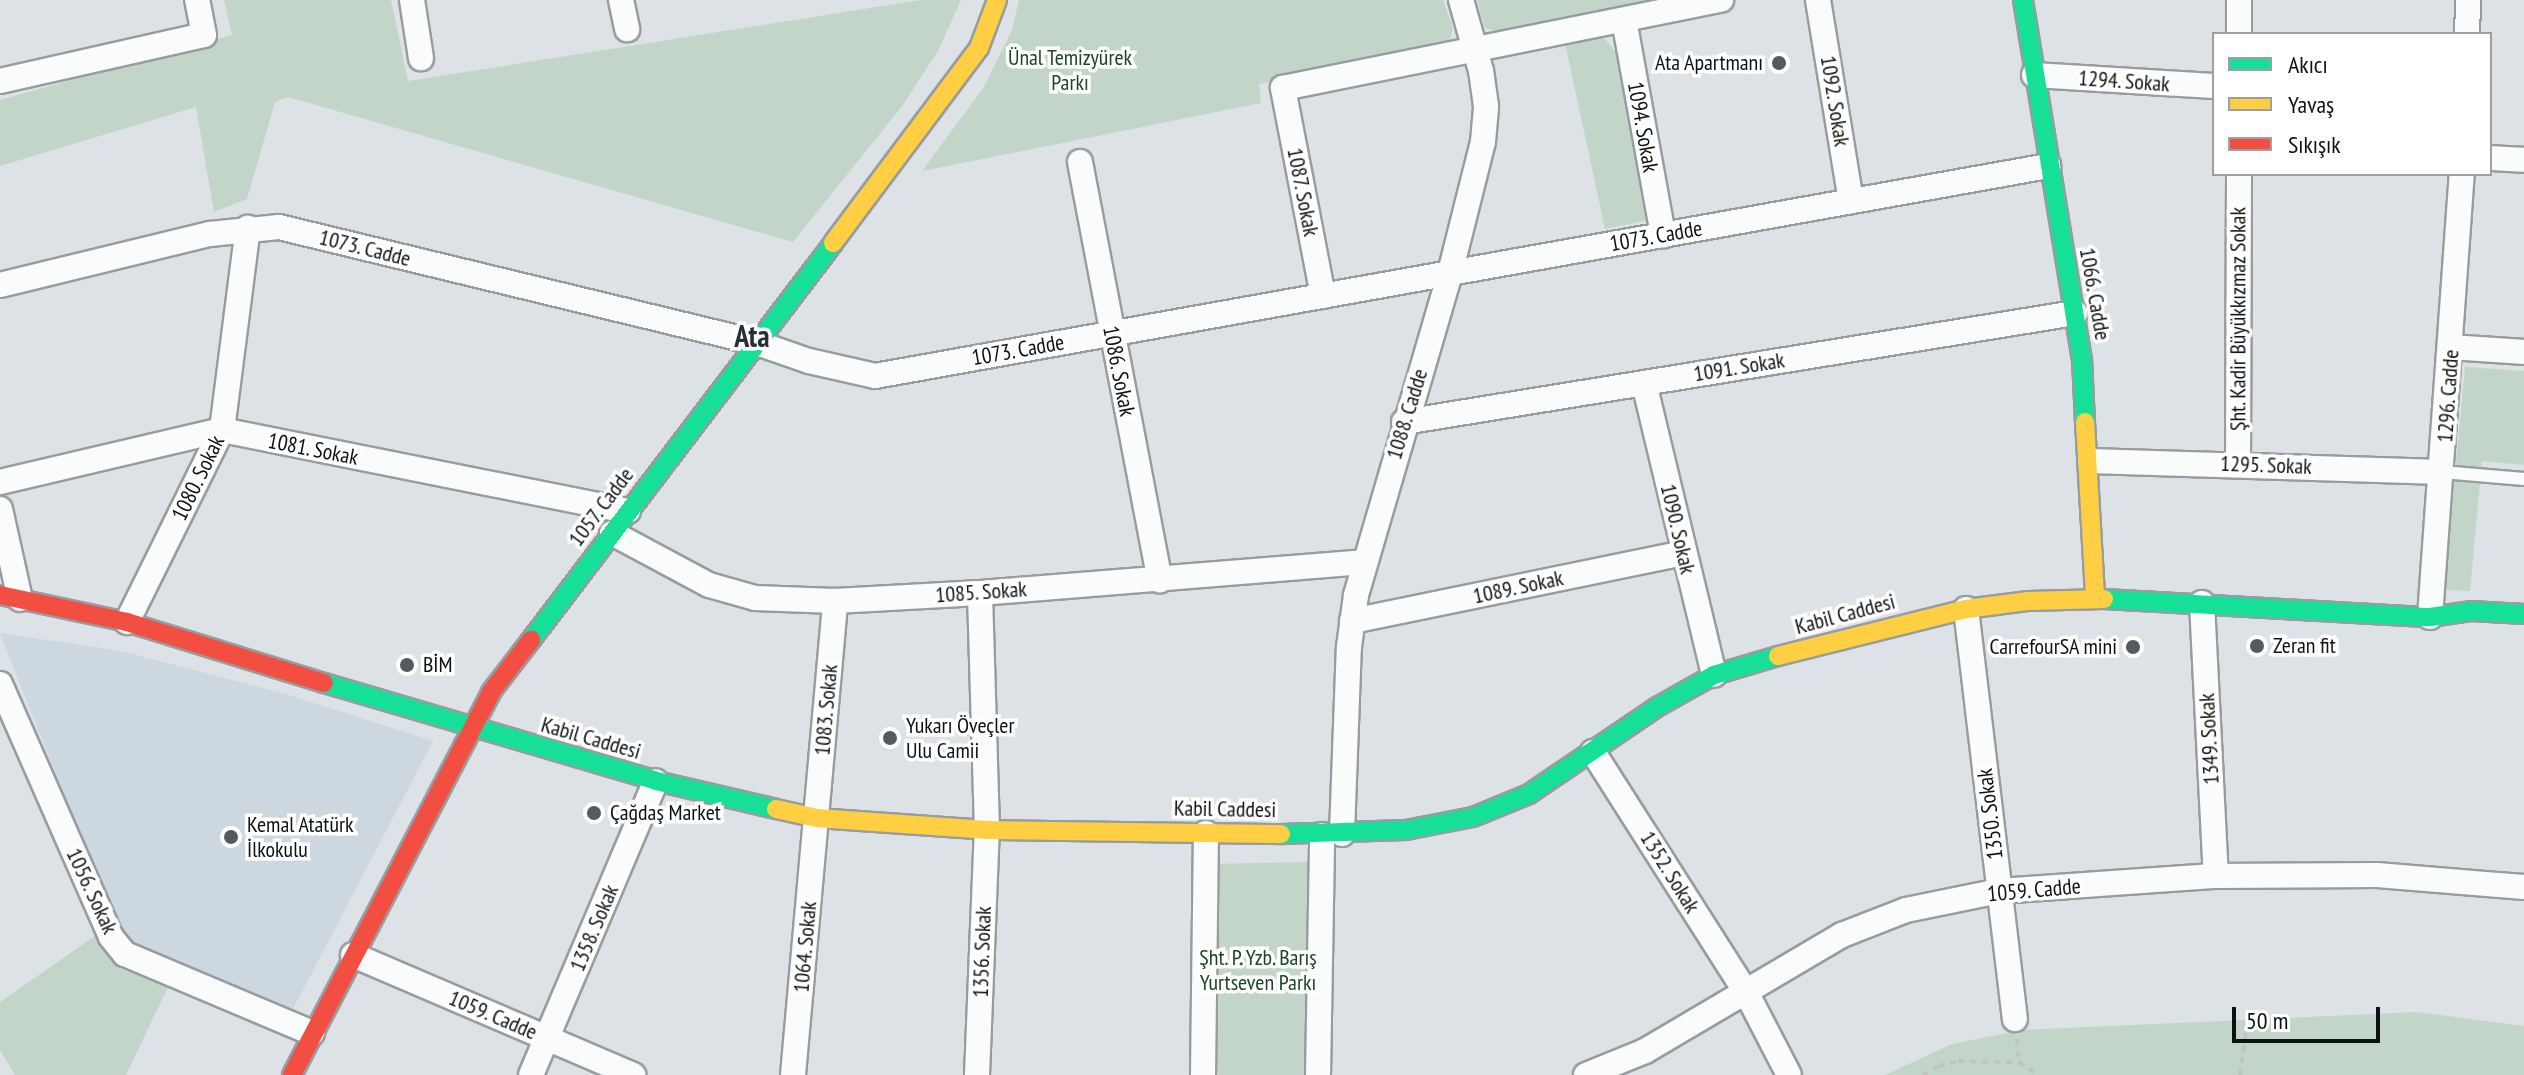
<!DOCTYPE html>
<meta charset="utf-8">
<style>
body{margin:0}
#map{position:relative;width:2524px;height:1075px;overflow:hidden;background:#dde2e7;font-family:"PT Sans Narrow",sans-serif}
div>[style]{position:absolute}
.built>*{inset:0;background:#ccd7e0}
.green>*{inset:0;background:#c3d5c8}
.path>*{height:4px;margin-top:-2px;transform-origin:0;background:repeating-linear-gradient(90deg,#c0c2c3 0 6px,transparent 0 12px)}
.roads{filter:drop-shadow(2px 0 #989ca0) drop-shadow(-2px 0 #989ca0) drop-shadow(0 2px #989ca0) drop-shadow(0 -2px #989ca0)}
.lane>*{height:12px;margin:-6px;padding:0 6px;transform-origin:6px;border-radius:6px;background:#fafbfb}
.street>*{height:24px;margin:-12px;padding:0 12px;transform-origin:12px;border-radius:12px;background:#fafbfb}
.fast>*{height:18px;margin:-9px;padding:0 9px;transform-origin:9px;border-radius:9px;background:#16e098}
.slow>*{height:18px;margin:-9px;padding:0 9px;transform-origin:9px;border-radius:9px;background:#ffcf43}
.jam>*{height:18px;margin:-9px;padding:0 9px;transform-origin:9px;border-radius:9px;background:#f24e42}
.dots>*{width:22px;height:22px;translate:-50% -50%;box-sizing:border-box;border:4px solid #fff;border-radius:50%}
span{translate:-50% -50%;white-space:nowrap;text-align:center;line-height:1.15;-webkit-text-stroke:7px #fff;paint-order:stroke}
.park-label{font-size:22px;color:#194820}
.poi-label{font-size:22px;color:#0e1114}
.right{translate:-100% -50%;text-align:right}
.left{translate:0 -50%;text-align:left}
.street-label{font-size:22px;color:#0e1114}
.district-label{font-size:30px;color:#272e35;font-weight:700}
.legend{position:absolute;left:2212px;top:32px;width:280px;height:144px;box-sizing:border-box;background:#fff;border:2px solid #9fa0a1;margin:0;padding:10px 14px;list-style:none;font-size:24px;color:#0e1114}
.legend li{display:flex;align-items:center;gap:16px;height:40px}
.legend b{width:40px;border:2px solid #9fa0a1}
.scale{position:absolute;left:2232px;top:1007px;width:148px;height:36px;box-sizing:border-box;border:4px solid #0e1114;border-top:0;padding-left:10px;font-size:24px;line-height:28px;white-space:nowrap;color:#0e1114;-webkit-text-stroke:6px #fff;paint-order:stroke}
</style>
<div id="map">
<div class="built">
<div style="clip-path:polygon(0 633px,121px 651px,286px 694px,433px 741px,293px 1009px,130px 945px,118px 932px)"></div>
</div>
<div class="green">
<div style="clip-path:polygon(224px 0,391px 0,408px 81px,921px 0,961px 0,939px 49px,903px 105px,793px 242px,288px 97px,275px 102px,247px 199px,214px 212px,196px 107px,0 166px,0 100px,232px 35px)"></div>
<div style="clip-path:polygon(1019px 0,1443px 0,1453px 28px,1447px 49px,1259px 84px,1261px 103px,922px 171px,984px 87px,1012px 30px)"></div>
<div style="clip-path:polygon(1477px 0,1675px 0,1503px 33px,1485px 28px)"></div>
<div style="clip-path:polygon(1595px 38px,1605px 39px,1617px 54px,1653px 219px,1605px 229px,1565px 43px)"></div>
<div style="clip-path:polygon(2465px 367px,2524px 371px,2524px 465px,2482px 461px,2470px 591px,2444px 590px)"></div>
<div style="clip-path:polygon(1312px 862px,1308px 1075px,1203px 1075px,1210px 864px)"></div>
<div style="clip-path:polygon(95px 936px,119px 968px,168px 987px,126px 1075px,15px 1075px,0 1050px,0 1002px)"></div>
<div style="clip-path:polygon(2417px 1012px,2524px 1026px,2524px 1075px,1885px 1075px,1952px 1044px,2023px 1030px)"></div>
</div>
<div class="path">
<div style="left:2017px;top:1039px;width:23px;rotate:85deg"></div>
<div style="left:2019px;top:1062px;width:23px;rotate:34deg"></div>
<div style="left:1923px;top:1075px;width:18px;rotate:-29deg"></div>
<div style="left:1939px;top:1066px;width:20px;rotate:-15deg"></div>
<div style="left:1958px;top:1061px;width:61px;rotate:0.9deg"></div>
<div style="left:2240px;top:1075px;width:43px;rotate:-82.1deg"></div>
</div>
<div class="roads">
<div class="lane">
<div style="left:2442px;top:472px;width:82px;rotate:4.9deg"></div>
</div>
<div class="street">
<div style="left:412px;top:0;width:59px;rotate:81.2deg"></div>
<div style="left:621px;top:0;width:30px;rotate:78deg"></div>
<div style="left:1818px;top:0;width:204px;rotate:80.7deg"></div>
<div style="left:1624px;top:20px;width:219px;rotate:79.7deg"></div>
<div style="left:2239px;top:34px;width:34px;rotate:-90deg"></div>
<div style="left:2467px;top:34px;width:34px;rotate:-88deg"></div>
<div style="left:2034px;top:75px;width:180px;rotate:3.5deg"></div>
<div style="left:0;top:81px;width:209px;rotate:-12.7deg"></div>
<div style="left:204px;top:35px;width:36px;rotate:-101deg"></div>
<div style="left:2490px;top:158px;width:34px;rotate:3deg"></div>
<div style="left:1080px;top:162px;width:426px;rotate:79.2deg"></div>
<div style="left:0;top:285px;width:216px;rotate:-13.7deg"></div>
<div style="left:210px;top:234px;width:69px;rotate:-5.8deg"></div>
<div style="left:279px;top:227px;width:489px;rotate:13.6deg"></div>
<div style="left:754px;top:342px;width:58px;rotate:19.1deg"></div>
<div style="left:809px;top:361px;width:68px;rotate:12.8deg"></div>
<div style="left:875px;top:376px;width:1192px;rotate:-10.15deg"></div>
<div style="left:1323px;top:296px;width:212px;rotate:-100.9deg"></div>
<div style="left:1283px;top:88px;width:447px;rotate:-11.4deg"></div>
<div style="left:2451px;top:347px;width:73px;rotate:3.9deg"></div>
<div style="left:1644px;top:383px;width:300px;rotate:76.5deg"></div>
<div style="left:1404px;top:422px;width:680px;rotate:-9.23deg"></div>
<div style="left:2090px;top:461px;width:352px;rotate:1.8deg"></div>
<div style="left:2238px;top:464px;width:290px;rotate:-89.8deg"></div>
<div style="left:0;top:482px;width:228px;rotate:-13.2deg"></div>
<div style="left:222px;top:430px;width:414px;rotate:11.3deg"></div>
<div style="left:0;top:509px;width:92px;rotate:77.5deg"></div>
<div style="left:612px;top:533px;width:110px;rotate:28.2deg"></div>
<div style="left:709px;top:585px;width:48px;rotate:15.8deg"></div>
<div style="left:755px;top:598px;width:80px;rotate:2.1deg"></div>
<div style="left:835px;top:601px;width:145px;rotate:-3.2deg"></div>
<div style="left:980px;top:593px;width:385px;rotate:-4.6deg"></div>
<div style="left:2202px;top:603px;width:273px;rotate:87.1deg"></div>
<div style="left:1966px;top:609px;width:413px;rotate:83.2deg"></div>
<div style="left:2430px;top:617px;width:444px;rotate:-85.9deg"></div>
<div style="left:1352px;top:621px;width:339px;rotate:-11.6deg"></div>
<div style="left:127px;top:622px;width:214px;rotate:-63.7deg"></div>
<div style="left:222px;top:430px;width:204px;rotate:-82.7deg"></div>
<div style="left:0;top:684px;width:276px;rotate:66.3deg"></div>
<div style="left:111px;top:937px;width:22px;rotate:51deg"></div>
<div style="left:125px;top:954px;width:203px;rotate:22.9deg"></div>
<div style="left:1593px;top:752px;width:285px;rotate:57.5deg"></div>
<div style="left:1746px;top:992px;width:93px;rotate:62.6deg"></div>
<div style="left:1342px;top:834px;width:187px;rotate:-87.9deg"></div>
<div style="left:1349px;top:647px;width:52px;rotate:-82.3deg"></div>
<div style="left:1356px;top:595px;width:335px;rotate:-73.7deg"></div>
<div style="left:1450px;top:273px;width:135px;rotate:-75.9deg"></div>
<div style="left:1483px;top:142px;width:36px;rotate:-85deg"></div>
<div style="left:1486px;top:106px;width:35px;rotate:-98deg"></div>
<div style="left:1481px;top:71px;width:74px;rotate:-105.7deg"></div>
<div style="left:353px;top:955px;width:305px;rotate:23.2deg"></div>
<div style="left:531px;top:1075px;width:319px;rotate:-67deg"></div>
<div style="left:793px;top:1075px;width:476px;rotate:-84.9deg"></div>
<div style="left:977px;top:1075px;width:245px;rotate:-87.7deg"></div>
<div style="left:987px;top:830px;width:237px;rotate:-91.7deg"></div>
<div style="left:1203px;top:1075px;width:242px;rotate:-89.3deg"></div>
<div style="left:1318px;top:1075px;width:240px;rotate:-89deg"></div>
<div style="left:1586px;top:1075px;width:64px;rotate:-22.1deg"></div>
<div style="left:1645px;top:1051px;width:229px;rotate:-30.5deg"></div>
<div style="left:1842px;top:935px;width:69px;rotate:-21.3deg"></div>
<div style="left:1906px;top:910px;width:95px;rotate:-11.5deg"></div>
<div style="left:1999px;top:891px;width:218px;rotate:-4deg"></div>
<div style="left:2216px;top:876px;width:161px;rotate:-0.4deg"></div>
<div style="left:2377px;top:875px;width:147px;rotate:4.7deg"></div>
</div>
<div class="fast">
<div style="left:2023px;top:0;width:364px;rotate:80.7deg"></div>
<div style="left:2082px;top:359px;width:63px;rotate:87.3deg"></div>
<div style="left:2104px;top:599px;width:326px;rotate:3.2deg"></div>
<div style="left:2430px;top:617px;width:41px;rotate:-8.3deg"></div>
<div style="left:2471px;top:611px;width:53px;rotate:3.2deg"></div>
<div style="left:531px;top:640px;width:499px;rotate:-52.7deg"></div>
<div style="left:324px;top:683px;width:346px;rotate:16.4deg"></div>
<div style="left:656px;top:781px;width:123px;rotate:13.1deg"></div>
<div style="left:1281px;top:834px;width:125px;rotate:-1.8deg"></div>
<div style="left:1406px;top:830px;width:68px;rotate:-11deg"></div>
<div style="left:1473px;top:817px;width:61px;rotate:-22.3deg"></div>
<div style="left:1529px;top:794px;width:155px;rotate:-34.2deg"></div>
<div style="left:1657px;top:707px;width:65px;rotate:-29.3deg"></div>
<div style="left:1714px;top:675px;width:67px;rotate:-16.5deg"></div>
</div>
<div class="slow">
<div style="left:833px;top:243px;width:244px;rotate:-53.2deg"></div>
<div style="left:979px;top:48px;width:51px;rotate:-69.4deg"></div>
<div style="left:2085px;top:422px;width:176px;rotate:86.7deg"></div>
<div style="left:1778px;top:656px;width:194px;rotate:-14deg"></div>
<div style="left:1966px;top:609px;width:63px;rotate:-7.4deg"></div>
<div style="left:2028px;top:601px;width:76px;rotate:-1.5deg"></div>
<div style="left:776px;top:809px;width:42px;rotate:12.4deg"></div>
<div style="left:817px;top:818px;width:170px;rotate:4deg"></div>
<div style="left:987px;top:830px;width:294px;rotate:0.8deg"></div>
</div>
<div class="jam">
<div style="left:0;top:595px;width:130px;rotate:12deg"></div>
<div style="left:127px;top:622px;width:206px;rotate:17.2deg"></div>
<div style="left:292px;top:1075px;width:432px;rotate:-62.5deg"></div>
<div style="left:491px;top:692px;width:66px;rotate:-52.4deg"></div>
</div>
</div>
<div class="dots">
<div style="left:1779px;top:63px;background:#565a5e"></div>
<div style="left:2257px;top:646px;background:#565a5e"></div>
<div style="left:2133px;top:647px;background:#565a5e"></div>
<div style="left:407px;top:665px;background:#565a5e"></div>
<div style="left:890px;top:738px;background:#565a5e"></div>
<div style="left:594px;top:813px;background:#565a5e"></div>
<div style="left:231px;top:837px;background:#565a5e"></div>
</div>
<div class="park-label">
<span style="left:1070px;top:70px">Ünal Temizyürek<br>Parkı</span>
<span style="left:1258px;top:970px">Şht. P. Yzb. Barış<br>Yurtseven Parkı</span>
</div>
<div class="poi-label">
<span class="right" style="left:1763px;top:63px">Ata Apartmanı</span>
<span class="left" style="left:2273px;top:646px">Zeran fit</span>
<span class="right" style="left:2117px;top:647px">CarrefourSA mini</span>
<span class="left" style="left:423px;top:665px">BİM</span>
<span class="left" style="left:906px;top:738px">Yukarı Öveçler<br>Ulu Camii</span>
<span class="left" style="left:610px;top:813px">Çağdaş Market</span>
<span class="left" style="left:247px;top:837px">Kemal Atatürk<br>İlkokulu</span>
</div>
<div class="street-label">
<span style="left:2124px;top:81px;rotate:4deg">1294. Sokak</span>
<span style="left:1835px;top:101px;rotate:81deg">1092. Sokak</span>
<span style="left:1643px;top:127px;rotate:80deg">1094. Sokak</span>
<span style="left:1303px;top:192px;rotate:79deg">1087. Sokak</span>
<span style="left:1656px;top:236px;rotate:-10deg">1073. Cadde</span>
<span style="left:365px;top:248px;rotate:14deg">1073. Cadde</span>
<span style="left:2095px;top:294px;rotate:80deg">1066. Cadde</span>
<span style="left:2238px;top:319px;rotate:-90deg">Şht. Kadir Büyükkızmaz Sokak</span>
<span style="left:1018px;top:350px;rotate:-10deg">1073. Cadde</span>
<span style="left:1739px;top:367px;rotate:-9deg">1091. Sokak</span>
<span style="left:1119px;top:371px;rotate:79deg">1086. Sokak</span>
<span style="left:2448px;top:396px;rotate:-86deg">1296. Cadde</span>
<span style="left:1407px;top:414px;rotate:-73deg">1088. Cadde</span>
<span style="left:313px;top:449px;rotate:11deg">1081. Sokak</span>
<span style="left:2266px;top:465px;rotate:2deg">1295. Sokak</span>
<span style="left:198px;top:478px;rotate:-64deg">1080. Sokak</span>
<span style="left:601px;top:507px;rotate:-53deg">1057. Cadde</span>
<span style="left:1678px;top:529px;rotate:77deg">1090. Sokak</span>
<span style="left:1518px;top:587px;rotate:-12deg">1089. Sokak</span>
<span style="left:981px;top:592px;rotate:-4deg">1085. Sokak</span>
<span style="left:1845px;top:614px;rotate:-15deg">Kabil Caddesi</span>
<span style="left:826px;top:710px;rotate:-85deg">1083. Sokak</span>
<span style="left:591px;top:738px;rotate:16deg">Kabil Caddesi</span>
<span style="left:2209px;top:739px;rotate:-93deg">1349. Sokak</span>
<span style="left:1225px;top:809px;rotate:1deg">Kabil Caddesi</span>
<span style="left:1990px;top:814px;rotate:-97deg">1350. Sokak</span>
<span style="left:1670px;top:872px;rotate:58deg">1352. Sokak</span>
<span style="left:2034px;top:890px;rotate:-5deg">1059. Cadde</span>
<span style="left:92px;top:891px;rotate:65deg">1056. Sokak</span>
<span style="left:594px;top:928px;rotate:-67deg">1358. Sokak</span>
<span style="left:805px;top:947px;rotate:-85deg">1064. Sokak</span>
<span style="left:982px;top:952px;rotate:-88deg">1356. Sokak</span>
<span style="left:493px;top:1015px;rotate:23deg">1059. Cadde</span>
</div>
<div class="district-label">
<span style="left:752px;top:336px">Ata</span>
</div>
<ul class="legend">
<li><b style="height:10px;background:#16e098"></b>Akıcı</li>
<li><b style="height:10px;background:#ffcf43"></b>Yavaş</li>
<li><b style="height:10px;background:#f24e42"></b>Sıkışık</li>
</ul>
<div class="scale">50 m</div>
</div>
